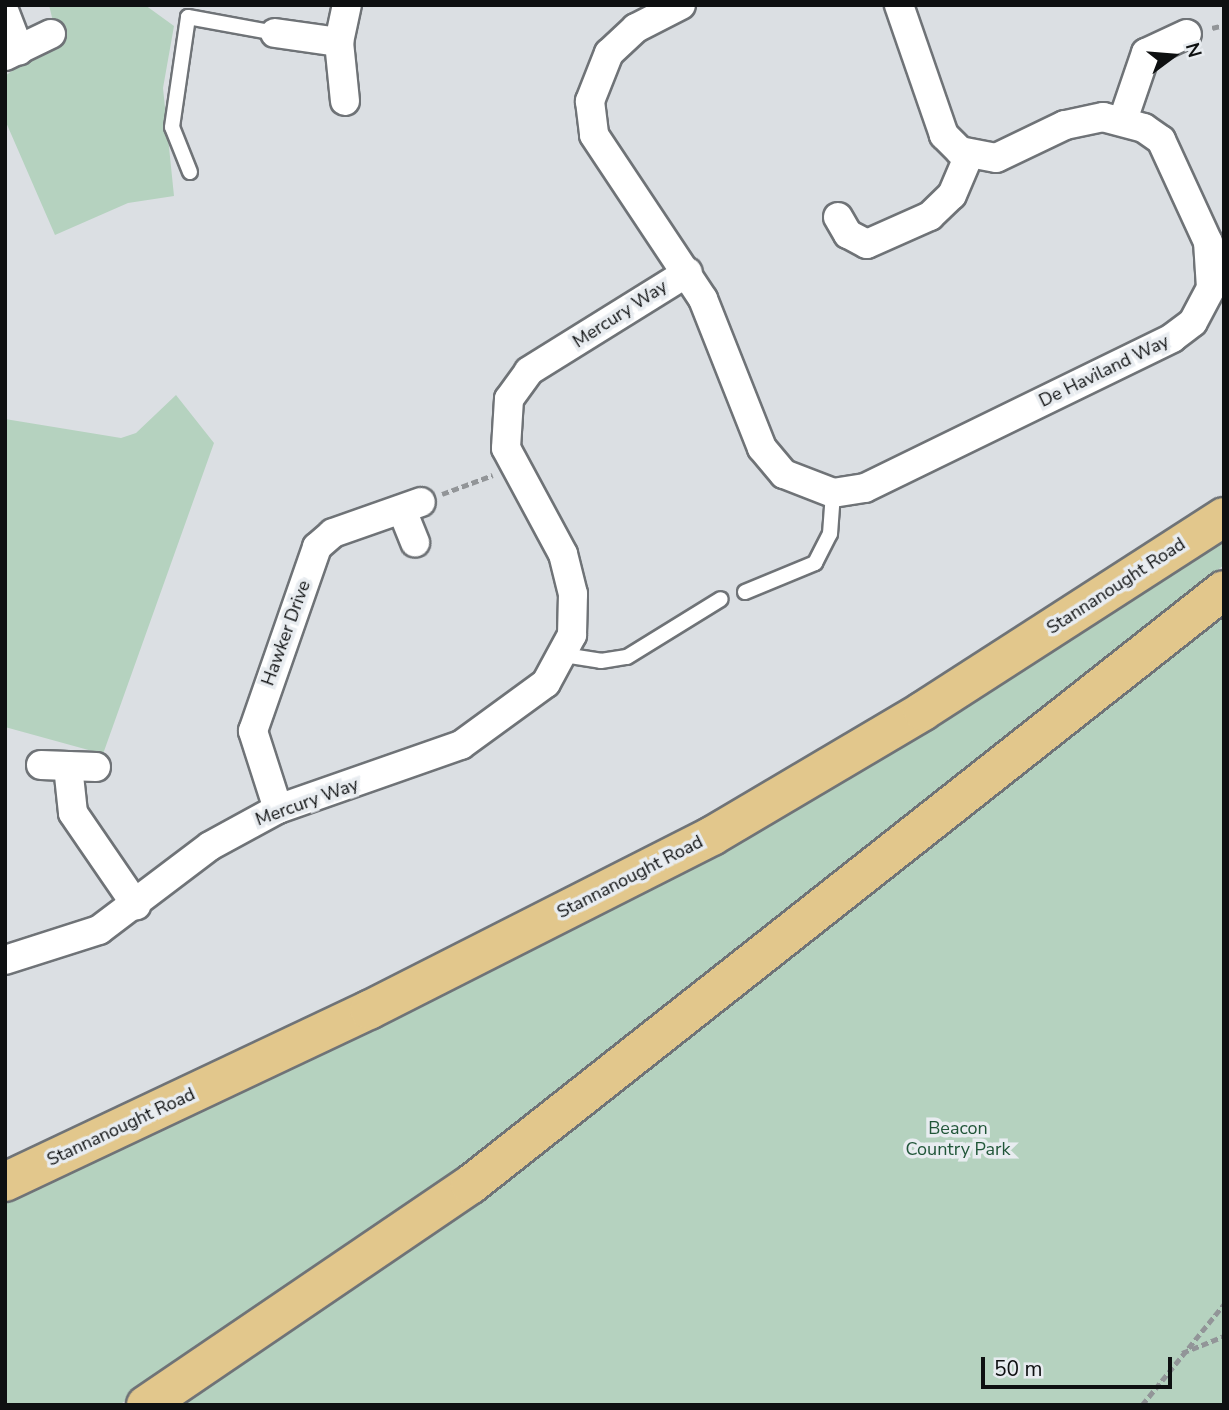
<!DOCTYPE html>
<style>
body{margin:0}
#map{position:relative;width:1229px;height:1410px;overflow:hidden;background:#dbdfe3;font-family:"Nunito Sans",sans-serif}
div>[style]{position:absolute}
.green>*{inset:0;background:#b5d2bf}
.path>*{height:4.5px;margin-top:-2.25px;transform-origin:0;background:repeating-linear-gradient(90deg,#929598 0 7px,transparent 0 10.5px)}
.roads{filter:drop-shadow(2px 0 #6f7377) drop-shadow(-2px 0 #6f7377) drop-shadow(0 2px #6f7377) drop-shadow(0 -2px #6f7377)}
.service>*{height:14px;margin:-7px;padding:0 7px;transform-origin:7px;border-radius:7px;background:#fff}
.minor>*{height:28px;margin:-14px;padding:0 14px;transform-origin:14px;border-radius:14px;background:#fff}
.primary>*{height:38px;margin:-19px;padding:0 19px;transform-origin:19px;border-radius:19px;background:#e2c78c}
span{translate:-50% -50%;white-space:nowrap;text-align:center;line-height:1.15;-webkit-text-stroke:7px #e8ecf0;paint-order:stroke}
.street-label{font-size:18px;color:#0e1011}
.park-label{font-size:18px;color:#205538}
.frame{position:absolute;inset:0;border:7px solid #0e1011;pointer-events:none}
.north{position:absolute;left:1138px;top:21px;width:70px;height:70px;-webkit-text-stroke:5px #e8ecf0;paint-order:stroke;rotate:74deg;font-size:19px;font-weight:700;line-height:28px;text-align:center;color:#0e1011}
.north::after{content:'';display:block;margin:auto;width:24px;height:32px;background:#0e1011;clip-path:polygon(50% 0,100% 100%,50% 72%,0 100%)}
.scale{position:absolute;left:981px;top:1357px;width:191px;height:32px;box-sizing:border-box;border:4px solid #0e1011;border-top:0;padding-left:9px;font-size:21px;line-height:24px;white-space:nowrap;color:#0e1011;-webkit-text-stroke:5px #e8ecf0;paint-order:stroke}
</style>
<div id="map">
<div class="green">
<div style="clip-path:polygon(49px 5px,145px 5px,174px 26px,163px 88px,174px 196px,128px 203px,55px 235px,5px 120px,5px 76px,57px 38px)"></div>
<div style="clip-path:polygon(176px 395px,214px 443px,103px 754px,5px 727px,5px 419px,121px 438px,136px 433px)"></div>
<div style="clip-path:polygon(1224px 535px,1224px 565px,440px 1191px,119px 1405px,5px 1405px,5px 1198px,628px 902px,865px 768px)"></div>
<div style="clip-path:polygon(1224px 590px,1224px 1405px,146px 1405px,470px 1185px)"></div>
</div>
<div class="path">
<div style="left:1212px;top:28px;width:12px;rotate:-14deg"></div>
<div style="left:442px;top:494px;width:54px;rotate:-20.4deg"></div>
<div style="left:1182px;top:1353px;width:45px;rotate:-22deg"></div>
<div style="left:1142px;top:1405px;width:130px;rotate:-50.9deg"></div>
</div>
<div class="roads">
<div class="service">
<div style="left:190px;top:172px;width:48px;rotate:-111.8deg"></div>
<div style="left:172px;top:127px;width:111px;rotate:-81.7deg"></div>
<div style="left:188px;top:17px;width:88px;rotate:10.4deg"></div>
<div style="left:745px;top:592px;width:76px;rotate:-22.5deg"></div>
<div style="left:815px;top:563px;width:33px;rotate:-63deg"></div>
<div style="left:830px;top:534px;width:41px;rotate:-85.8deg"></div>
<div style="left:564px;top:655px;width:37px;rotate:9deg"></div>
<div style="left:601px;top:661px;width:26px;rotate:-9deg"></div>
<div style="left:627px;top:657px;width:110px;rotate:-31.7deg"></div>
</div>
<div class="minor">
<div style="left:681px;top:5px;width:51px;rotate:152.9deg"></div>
<div style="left:636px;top:28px;width:37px;rotate:137deg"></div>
<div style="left:609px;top:53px;width:52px;rotate:111.6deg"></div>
<div style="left:590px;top:101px;width:34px;rotate:83deg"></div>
<div style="left:594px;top:135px;width:197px;rotate:56.4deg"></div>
<div style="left:703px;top:299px;width:160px;rotate:68.4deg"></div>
<div style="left:762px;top:448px;width:34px;rotate:50deg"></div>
<div style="left:784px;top:474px;width:53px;rotate:21.2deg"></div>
<div style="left:833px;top:493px;width:32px;rotate:-9deg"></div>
<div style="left:865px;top:488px;width:342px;rotate:-26deg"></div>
<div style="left:1172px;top:338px;width:26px;rotate:-37deg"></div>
<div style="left:1193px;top:322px;width:38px;rotate:-62deg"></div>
<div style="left:1211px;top:288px;width:46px;rotate:-93.7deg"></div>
<div style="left:1208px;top:242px;width:112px;rotate:-114.7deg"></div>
<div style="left:1161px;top:140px;width:21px;rotate:-145deg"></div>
<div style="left:1144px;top:128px;width:42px;rotate:-165deg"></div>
<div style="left:1103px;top:117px;width:39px;rotate:168deg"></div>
<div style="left:1065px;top:125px;width:76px;rotate:154.4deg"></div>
<div style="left:996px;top:158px;width:37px;rotate:-169deg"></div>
<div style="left:960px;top:151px;width:23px;rotate:-135deg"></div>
<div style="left:944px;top:135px;width:138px;rotate:-109.1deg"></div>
<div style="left:5px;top:13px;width:40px;rotate:69deg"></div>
<div style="left:275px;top:33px;width:65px;rotate:8deg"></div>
<div style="left:5px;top:56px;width:51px;rotate:-25.6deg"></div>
<div style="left:345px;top:101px;width:59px;rotate:-95.8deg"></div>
<div style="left:339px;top:42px;width:38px;rotate:-78deg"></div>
<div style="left:1123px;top:120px;width:71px;rotate:-71.1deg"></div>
<div style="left:1146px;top:53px;width:45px;rotate:-24.9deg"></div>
<div style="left:838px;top:217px;width:20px;rotate:60deg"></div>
<div style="left:848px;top:234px;width:21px;rotate:28deg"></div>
<div style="left:867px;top:244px;width:69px;rotate:-24deg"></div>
<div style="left:930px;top:216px;width:30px;rotate:-44deg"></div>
<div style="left:952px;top:195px;width:43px;rotate:-67deg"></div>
<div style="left:402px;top:510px;width:35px;rotate:68deg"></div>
<div style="left:41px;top:765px;width:55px;rotate:2.1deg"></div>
<div style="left:68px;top:766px;width:47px;rotate:83.9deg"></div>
<div style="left:73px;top:813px;width:112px;rotate:55.6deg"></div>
<div style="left:278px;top:809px;width:82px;rotate:-107.8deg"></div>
<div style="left:253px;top:731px;width:195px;rotate:-70.8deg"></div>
<div style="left:317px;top:547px;width:21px;rotate:-41deg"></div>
<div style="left:333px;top:533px;width:93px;rotate:-19.4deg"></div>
<div style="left:5px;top:960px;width:99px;rotate:-17.7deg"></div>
<div style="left:99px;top:930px;width:139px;rotate:-37.1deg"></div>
<div style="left:210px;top:846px;width:77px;rotate:-28.6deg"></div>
<div style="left:278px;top:809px;width:194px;rotate:-19.3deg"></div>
<div style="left:461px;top:745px;width:105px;rotate:-36.1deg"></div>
<div style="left:546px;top:683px;width:55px;rotate:-61.6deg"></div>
<div style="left:572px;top:635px;width:41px;rotate:-88.6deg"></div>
<div style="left:573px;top:594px;width:41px;rotate:-104deg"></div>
<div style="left:563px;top:554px;width:120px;rotate:-118.3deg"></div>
<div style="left:506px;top:448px;width:49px;rotate:-86.5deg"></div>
<div style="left:509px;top:399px;width:34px;rotate:-54deg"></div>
<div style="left:529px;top:371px;width:187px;rotate:-31.9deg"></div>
</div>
<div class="primary">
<div style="left:5px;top:1182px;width:403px;rotate:-25.3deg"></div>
<div style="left:369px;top:1010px;width:385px;rotate:-26.9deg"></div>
<div style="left:712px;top:836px;width:245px;rotate:-30.6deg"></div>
<div style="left:923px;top:711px;width:358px;rotate:-32.8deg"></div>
<div style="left:146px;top:1405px;width:392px;rotate:-34.2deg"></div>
<div style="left:470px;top:1185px;width:960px;rotate:-38.28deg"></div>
</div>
</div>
<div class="street-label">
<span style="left:620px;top:314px;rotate:-33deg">Mercury Way</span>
<span style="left:1104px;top:371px;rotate:-26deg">De Haviland Way</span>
<span style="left:1116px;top:586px;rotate:-33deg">Stannanought Road</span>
<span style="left:286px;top:633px;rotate:-70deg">Hawker Drive</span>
<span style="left:307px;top:802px;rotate:-20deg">Mercury Way</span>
<span style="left:630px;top:877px;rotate:-27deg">Stannanought Road</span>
<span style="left:121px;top:1127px;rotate:-25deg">Stannanought Road</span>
</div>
<div class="park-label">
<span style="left:958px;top:1139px">Beacon<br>Country Park</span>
</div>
<div class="frame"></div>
<div class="north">N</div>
<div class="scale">50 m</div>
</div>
